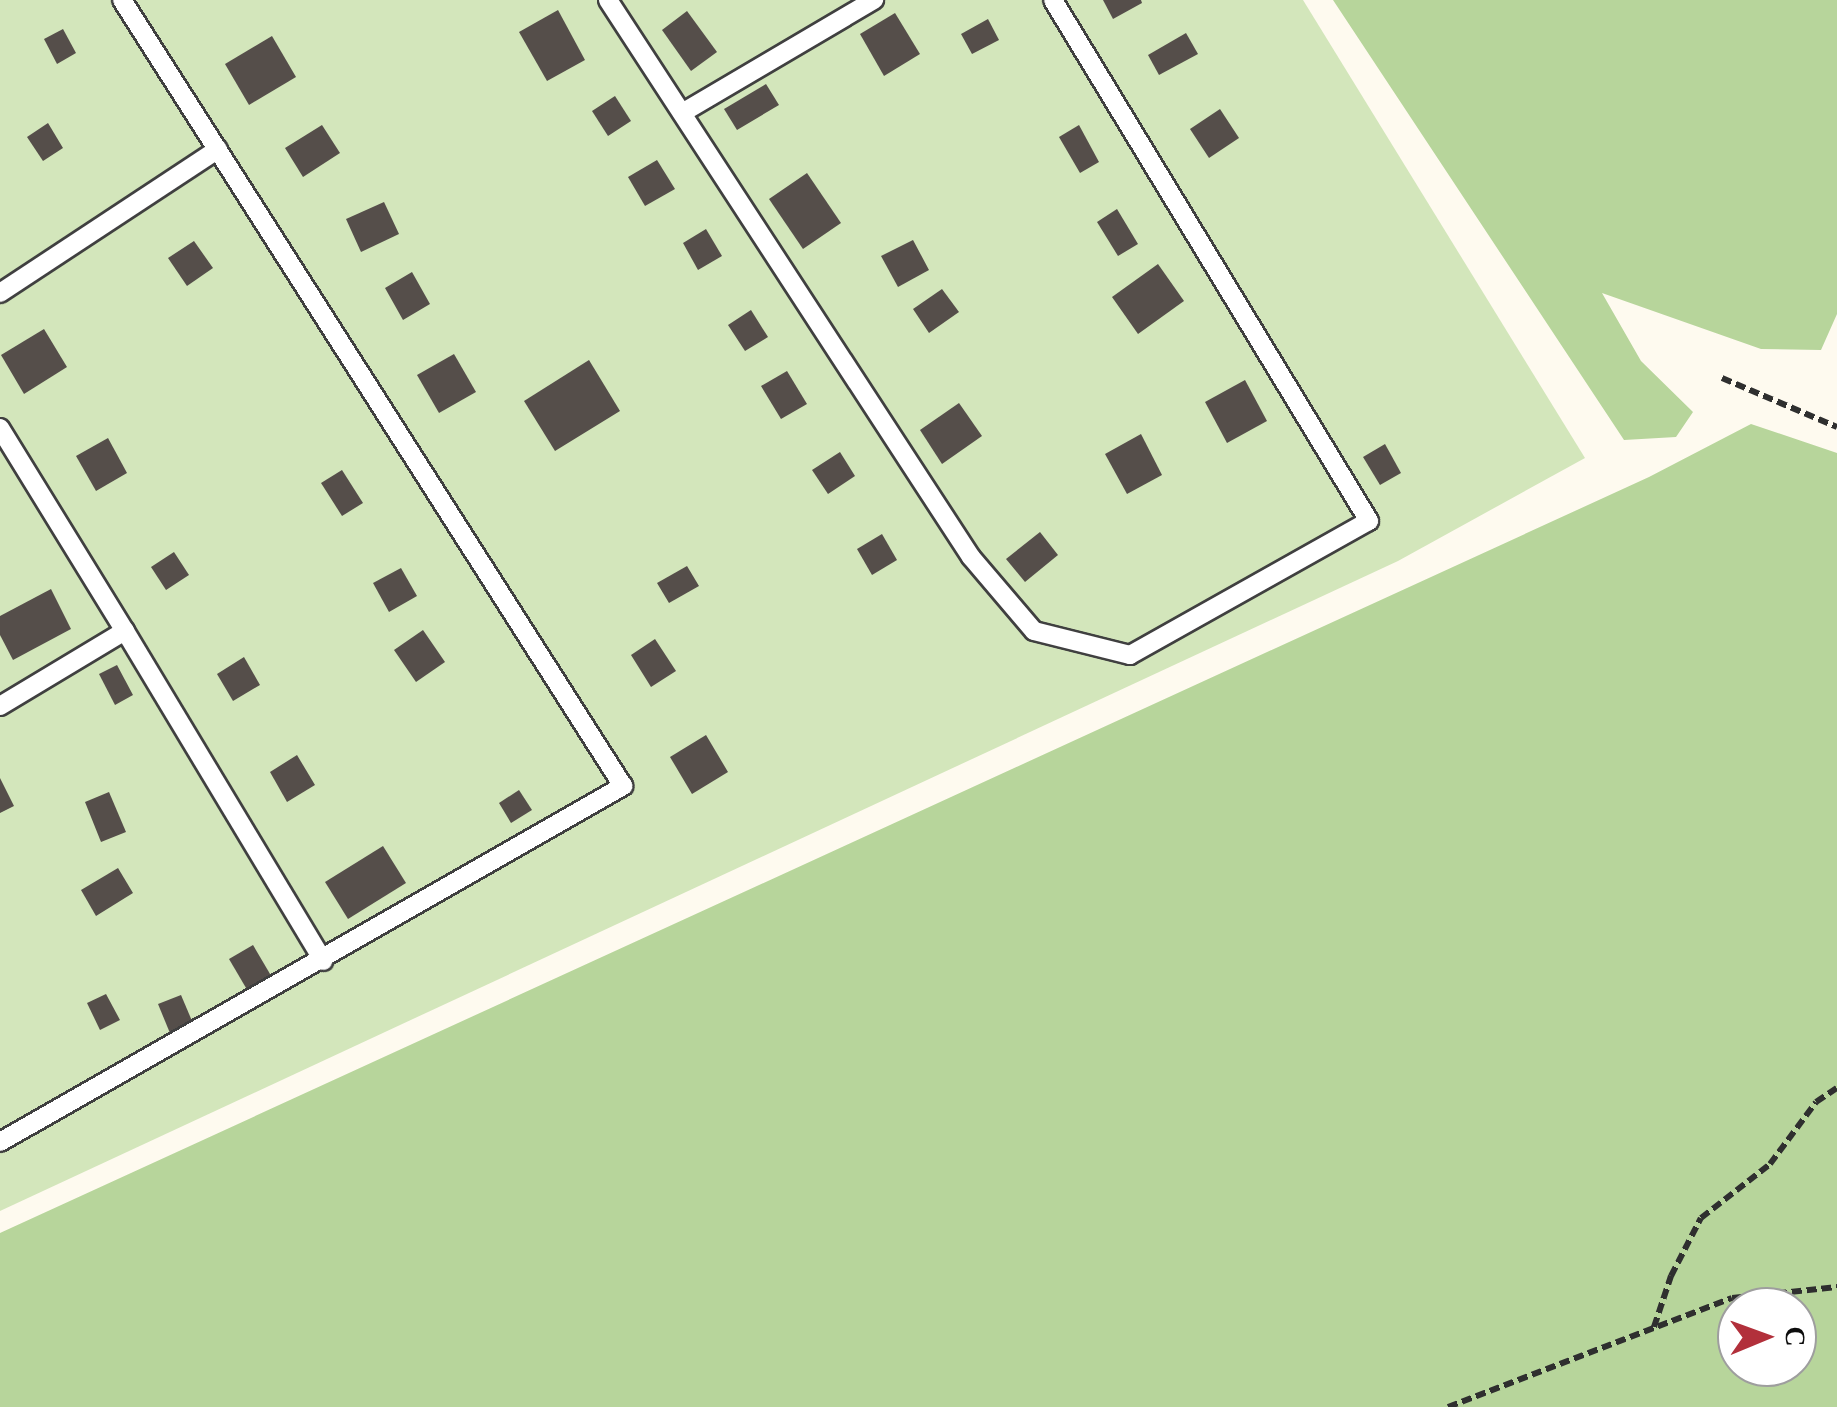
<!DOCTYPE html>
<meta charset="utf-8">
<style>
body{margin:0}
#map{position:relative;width:1837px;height:1407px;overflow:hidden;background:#fefaef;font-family:"Libre Baskerville",serif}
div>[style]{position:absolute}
.green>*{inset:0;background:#d3e6bb}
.forest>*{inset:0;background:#b7d59b}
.building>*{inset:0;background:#554e4a}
.path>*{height:6px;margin-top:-3px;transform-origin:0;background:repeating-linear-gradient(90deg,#2f2f2f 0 10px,transparent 0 15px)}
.roads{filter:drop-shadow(2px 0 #404040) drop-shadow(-2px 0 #404040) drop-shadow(0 2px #404040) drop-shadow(0 -2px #404040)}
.service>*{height:18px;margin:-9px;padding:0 9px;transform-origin:9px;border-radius:9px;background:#fff}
span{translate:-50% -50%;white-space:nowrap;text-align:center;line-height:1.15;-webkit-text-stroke:10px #fff;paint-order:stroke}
.north{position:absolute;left:1717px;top:1287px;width:100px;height:100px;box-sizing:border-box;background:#fff;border:2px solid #9e9e9e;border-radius:50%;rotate:89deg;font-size:28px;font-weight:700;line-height:40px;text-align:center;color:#0d0d0d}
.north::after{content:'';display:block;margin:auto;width:35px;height:45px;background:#b2303b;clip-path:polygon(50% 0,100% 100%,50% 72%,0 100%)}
</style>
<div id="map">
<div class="green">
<div style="clip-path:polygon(0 0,1303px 0,1585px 458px,1398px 561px,0 1211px)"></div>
</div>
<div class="forest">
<div style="clip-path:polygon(1333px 0,1837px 0,1837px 314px,1821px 350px,1761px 349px,1602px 293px,1641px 361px,1693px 412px,1676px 437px,1624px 440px)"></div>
<div style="clip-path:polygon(evenodd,1751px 424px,1837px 453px,1837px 1407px,0 1407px,0 1233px,1649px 477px,1751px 424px,1797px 1307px,1797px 1367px,1737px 1367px,1737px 1307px,1797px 1307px)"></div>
</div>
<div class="building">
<div style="clip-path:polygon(1103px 0,1141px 0,1142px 3px,1113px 19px)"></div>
<div style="clip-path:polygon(558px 10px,585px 60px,547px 81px,519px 32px)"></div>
<div style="clip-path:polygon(687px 11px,717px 52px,691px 71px,662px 30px)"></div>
<div style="clip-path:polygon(895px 13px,920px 54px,884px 76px,860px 34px)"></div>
<div style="clip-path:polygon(988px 19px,999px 40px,972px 54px,961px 34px)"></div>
<div style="clip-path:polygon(63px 29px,76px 53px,57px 64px,44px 39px)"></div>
<div style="clip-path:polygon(1186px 33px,1198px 54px,1159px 75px,1148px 55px)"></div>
<div style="clip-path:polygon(272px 36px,296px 77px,249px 105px,225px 64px)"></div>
<div style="clip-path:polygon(766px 84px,779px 105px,737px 130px,724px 109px)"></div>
<div style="clip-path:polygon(615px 96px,631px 121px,608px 136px,592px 111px)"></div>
<div style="clip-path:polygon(1220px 109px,1239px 138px,1209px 158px,1190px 129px)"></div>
<div style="clip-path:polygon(48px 123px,63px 148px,43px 161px,27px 137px)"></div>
<div style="clip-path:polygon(322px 125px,340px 153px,303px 177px,285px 148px)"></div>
<div style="clip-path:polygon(1079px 125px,1099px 162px,1080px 173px,1059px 137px)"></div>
<div style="clip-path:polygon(657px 160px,675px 189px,645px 206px,628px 177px)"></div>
<div style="clip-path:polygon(807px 173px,841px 223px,803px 249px,769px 199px)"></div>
<div style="clip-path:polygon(384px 202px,399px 234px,361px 252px,346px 219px)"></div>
<div style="clip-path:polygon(1117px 209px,1138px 244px,1118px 256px,1097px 222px)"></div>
<div style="clip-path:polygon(706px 229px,722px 256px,698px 270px,683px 243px)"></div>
<div style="clip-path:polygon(913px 240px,929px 270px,898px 287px,881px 256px)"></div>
<div style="clip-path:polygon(194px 241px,213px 268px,187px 286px,168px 258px)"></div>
<div style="clip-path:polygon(1158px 264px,1184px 301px,1138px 334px,1112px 297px)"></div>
<div style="clip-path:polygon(412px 272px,430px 304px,403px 320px,385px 288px)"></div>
<div style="clip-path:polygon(942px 289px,959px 312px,929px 333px,913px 309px)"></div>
<div style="clip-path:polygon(751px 310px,768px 337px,745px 351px,728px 325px)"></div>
<div style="clip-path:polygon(44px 329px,67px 367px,24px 394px,1px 355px)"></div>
<div style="clip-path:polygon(454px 354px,476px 392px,439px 413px,417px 375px)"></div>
<div style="clip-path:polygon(589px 360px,620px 411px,555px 451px,524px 401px)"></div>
<div style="clip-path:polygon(787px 371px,807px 404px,781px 419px,761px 386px)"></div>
<div style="clip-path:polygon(1245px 380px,1267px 421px,1227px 443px,1205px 402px)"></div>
<div style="clip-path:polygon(959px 403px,982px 436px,942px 464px,920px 430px)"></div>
<div style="clip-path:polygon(1141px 434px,1162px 475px,1127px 494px,1105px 454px)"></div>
<div style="clip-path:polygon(108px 438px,127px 473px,96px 491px,76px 456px)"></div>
<div style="clip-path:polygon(1385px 444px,1401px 473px,1380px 485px,1363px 457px)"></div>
<div style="clip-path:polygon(840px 452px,855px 476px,828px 494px,812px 470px)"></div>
<div style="clip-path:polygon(342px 470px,363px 503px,342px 516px,321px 483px)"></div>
<div style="clip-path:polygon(1040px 532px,1058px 555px,1025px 582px,1006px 559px)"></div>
<div style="clip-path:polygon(882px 534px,897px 560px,872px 575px,857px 549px)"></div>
<div style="clip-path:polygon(174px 552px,189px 575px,166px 590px,151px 567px)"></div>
<div style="clip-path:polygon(687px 566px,699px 586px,669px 603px,657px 583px)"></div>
<div style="clip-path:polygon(401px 568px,417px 596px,389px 612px,373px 583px)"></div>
<div style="clip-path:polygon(51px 589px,71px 629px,13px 660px,0 635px,0 616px)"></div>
<div style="clip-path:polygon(423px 630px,445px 662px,416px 682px,394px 650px)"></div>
<div style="clip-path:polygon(655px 639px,676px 671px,651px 687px,631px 655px)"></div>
<div style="clip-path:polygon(244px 657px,260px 685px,233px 701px,217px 674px)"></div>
<div style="clip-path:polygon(117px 665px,133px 695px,115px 705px,99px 674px)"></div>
<div style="clip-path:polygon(706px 735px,728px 772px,692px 794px,670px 757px)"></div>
<div style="clip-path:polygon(297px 755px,315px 785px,287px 802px,270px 772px)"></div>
<div style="clip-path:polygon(0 778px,14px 806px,0 813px)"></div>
<div style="clip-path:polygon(519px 790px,532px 810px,511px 823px,499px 803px)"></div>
<div style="clip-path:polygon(109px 792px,126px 832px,101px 842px,85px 802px)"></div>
<div style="clip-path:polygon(383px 846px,406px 883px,348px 919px,325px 882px)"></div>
<div style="clip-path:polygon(118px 868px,133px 893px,96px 916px,81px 890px)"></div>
<div style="clip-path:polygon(253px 945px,273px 979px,249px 993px,229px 959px)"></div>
<div style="clip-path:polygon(106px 994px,120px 1020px,100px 1030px,87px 1003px)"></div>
<div style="clip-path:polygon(181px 995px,195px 1028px,172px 1038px,158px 1004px)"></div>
</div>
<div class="path">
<div style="left:1722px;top:378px;width:125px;rotate:23.1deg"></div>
<div style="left:1654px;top:1327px;width:54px;rotate:-71.6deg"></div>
<div style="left:1671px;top:1276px;width:65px;rotate:-62.7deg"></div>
<div style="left:1701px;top:1218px;width:88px;rotate:-38deg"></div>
<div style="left:1770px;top:1164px;width:77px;rotate:-53.4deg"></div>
<div style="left:1816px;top:1102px;width:25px;rotate:-34deg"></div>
<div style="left:1448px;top:1407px;width:304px;rotate:-21deg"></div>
<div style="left:1732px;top:1298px;width:106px;rotate:-6deg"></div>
</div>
<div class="roads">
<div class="service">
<div style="left:608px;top:0;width:665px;rotate:56.91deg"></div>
<div style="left:971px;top:557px;width:97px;rotate:49.6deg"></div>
<div style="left:1034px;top:631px;width:99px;rotate:14deg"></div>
<div style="left:1130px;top:655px;width:274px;rotate:-29.3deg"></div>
<div style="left:1369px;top:521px;width:609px;rotate:-121.24deg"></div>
<div style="left:682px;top:113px;width:223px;rotate:-30.5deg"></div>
<div style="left:0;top:293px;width:261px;rotate:-33.4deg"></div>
<div style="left:0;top:428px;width:238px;rotate:58.4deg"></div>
<div style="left:0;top:706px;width:146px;rotate:-31deg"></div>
<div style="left:125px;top:631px;width:385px;rotate:59deg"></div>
<div style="left:0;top:1142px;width:718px;rotate:-29.74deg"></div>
<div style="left:623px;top:786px;width:932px;rotate:-122.51deg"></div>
</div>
</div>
<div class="north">С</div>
</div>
